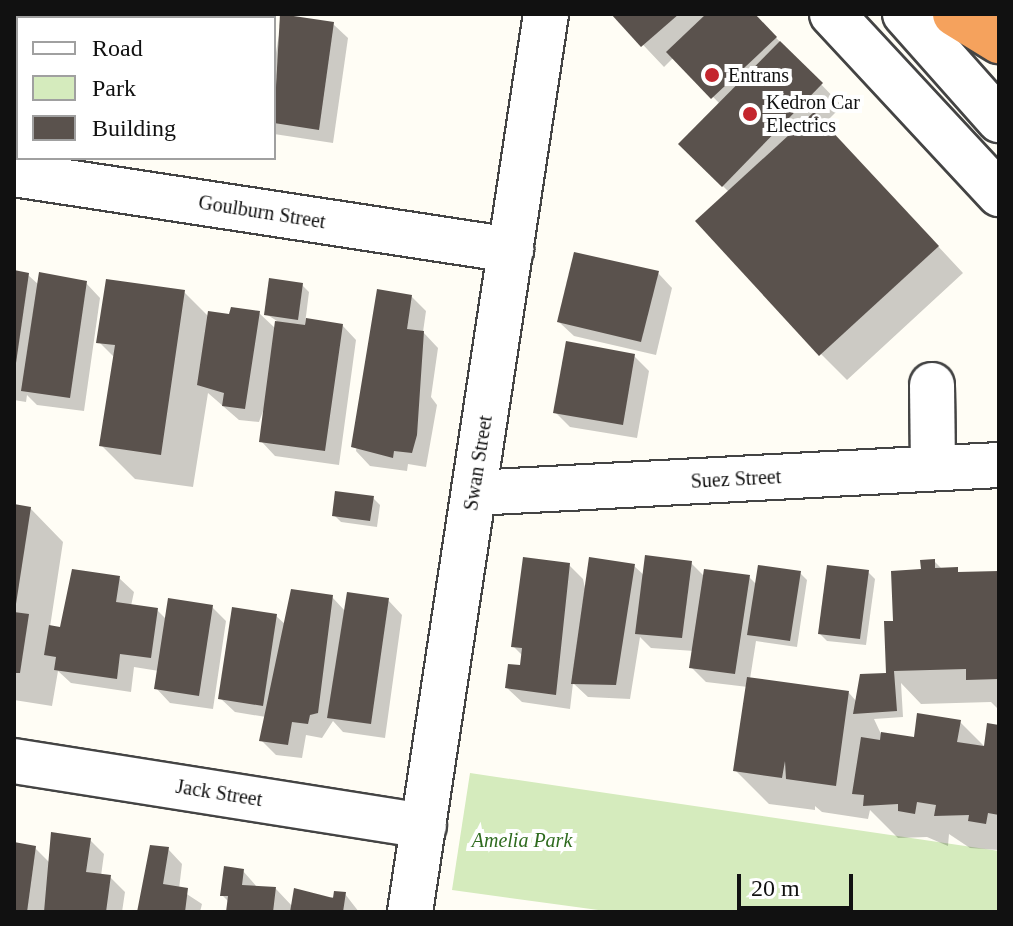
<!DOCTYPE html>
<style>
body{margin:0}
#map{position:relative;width:1013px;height:926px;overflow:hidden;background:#fffdf5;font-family:"Times New Roman",serif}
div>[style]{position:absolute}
.green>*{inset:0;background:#d5ebbd}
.shadow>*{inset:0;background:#0003}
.building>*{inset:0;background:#5a524d}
.roads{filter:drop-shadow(2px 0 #444) drop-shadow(-2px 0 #444) drop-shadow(0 2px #444) drop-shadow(0 -2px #444)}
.minor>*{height:44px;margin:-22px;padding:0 22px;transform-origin:22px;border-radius:22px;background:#fff}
.highway>*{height:44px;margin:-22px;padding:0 22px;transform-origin:22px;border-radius:22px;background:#f5a25d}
.dots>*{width:22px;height:22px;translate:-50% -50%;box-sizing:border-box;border:4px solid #fff;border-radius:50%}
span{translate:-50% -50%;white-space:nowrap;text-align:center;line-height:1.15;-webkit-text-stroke:8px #fff;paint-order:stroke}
.poi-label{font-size:20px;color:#111}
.left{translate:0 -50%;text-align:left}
.street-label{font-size:20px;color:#111}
.park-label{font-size:20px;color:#2f6b1f;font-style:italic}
.frame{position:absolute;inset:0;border:16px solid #111;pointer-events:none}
.legend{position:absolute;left:16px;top:16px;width:260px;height:144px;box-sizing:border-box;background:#fff;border:2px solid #a0a0a0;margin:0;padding:10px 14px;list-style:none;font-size:24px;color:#111}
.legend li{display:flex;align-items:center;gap:16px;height:40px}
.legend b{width:40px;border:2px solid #a0a0a0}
.scale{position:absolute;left:737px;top:874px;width:116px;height:36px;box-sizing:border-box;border:4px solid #111;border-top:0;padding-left:10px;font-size:24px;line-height:28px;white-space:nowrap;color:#111;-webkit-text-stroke:6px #fff;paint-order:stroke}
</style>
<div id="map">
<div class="green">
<div style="clip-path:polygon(470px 773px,999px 851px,999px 912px,613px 912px,452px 890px)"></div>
</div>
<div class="shadow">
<div style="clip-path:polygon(14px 14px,86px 14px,100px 18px,18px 18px,18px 84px)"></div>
<div style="clip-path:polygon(142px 14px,168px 14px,172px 18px,142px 18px)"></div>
<div style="clip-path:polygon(178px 14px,257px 14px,177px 18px)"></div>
<div style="clip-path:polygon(614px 14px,753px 14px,842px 106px,824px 124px,963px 273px,847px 380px,821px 354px,729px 192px,680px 144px,720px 104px,674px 57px,664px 67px)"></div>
<div style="clip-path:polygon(282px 16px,333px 24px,348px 38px,333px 143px,274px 134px,274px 65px)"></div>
<div style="clip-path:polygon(14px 273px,28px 275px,39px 285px,86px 283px,100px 298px,84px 411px,37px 405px,27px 395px,26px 402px,14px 400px)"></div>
<div style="clip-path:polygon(658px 273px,672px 288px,656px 355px,574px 336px,559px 322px)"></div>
<div style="clip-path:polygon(302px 285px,309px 292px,305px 324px,342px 325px,356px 340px,339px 465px,275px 456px,261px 441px,266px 403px,259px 422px,239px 420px,208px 393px,193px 487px,135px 479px,101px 445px,115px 358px,99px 342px,184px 292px,209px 317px,259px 313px,276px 329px,277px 321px,266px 314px)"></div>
<div style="clip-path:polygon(379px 292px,411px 296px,426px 311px,423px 332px,438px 348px,431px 397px,437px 405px,426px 467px,408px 464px,407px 471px,370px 466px,356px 451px)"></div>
<div style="clip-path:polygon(634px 356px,649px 371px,637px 438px,570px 427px,555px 412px)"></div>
<div style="clip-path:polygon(373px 498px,380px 505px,377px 527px,341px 522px,334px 515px)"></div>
<div style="clip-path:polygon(14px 506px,30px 508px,63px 542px,50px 627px,62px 629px,119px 578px,134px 592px,131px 606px,157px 610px,166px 619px,212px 607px,226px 621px,213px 709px,170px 703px,156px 688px,159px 671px,134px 667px,131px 692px,71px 683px,58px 671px,52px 706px,14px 700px)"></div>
<div style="clip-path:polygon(934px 561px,942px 569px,963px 574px,999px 573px,999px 710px,991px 702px,921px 704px,901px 683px,903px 717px,874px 719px,881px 734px,915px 739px,960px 722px,985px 747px,999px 727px,999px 850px,970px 848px,949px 834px,948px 846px,927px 837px,898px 838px,870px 810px,868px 819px,822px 812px,815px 806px,815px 810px,769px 804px,735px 770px,748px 687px,706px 682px,691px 667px,694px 651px,651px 648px,640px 637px,630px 699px,588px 697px,573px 683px,570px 709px,522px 702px,507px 688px,522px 667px,523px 656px,513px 646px,569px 565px,583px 579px,586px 593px,634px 566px,645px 576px,691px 563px,705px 577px,749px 577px,757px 585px,800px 573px,807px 580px,797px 647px,756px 641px,750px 679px,849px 693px,857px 702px,892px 674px,895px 623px,923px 571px)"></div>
<div style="clip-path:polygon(868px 572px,875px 579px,866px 645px,827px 641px,820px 634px)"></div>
<div style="clip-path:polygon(332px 597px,346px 612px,388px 600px,402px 615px,385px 738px,343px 732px,333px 721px,322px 738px,306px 735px,302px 758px,276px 755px,261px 740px,266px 717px,235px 712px,220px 698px,276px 616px,286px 625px)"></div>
<div style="clip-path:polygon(90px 840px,104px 854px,101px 876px,110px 877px,125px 892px,122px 912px,14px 912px,14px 848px,35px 848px,49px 862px)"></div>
<div style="clip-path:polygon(168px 849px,182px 864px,179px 889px,202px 904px,200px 912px,141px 912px)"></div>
<div style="clip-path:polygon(243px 871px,258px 888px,276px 889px,293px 907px,345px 894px,359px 912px,228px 912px,229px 902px,222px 895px)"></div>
</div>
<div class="building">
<div style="clip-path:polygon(14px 14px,99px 14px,18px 18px,16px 74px)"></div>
<div style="clip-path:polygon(140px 14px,168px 14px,139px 18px)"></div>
<div style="clip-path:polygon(176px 14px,241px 14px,175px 18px)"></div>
<div style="clip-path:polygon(280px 14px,334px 22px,319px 130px,274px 123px)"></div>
<div style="clip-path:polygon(611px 14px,679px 14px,641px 47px)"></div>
<div style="clip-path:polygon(706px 14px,755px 14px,777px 37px,711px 99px,666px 52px)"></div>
<div style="clip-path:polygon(780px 41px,823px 83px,722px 187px,678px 144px)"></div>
<div style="clip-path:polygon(814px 112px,939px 246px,819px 356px,695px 221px)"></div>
<div style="clip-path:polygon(574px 252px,659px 271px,641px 342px,557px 322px)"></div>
<div style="clip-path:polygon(14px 270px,29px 273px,16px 363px,14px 363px)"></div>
<div style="clip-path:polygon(39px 272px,87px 281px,70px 398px,21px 391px)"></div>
<div style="clip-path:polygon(269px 278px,303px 283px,298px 320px,264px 315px)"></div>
<div style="clip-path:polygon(106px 279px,185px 290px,161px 455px,99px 446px,115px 345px,96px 343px)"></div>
<div style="clip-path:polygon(377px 289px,412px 295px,407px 329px,424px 331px,417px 435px,412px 453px,394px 451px,393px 458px,351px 447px)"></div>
<div style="clip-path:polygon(231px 307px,260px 311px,245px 409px,222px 406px,224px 393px,197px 385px,208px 311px,229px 314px)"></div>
<div style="clip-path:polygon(306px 318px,343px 324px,325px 451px,259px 442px,275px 321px,305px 325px)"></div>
<div style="clip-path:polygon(566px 341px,635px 354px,623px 425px,553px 413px)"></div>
<div style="clip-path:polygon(335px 491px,374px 496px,370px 521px,332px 516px)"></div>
<div style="clip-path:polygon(14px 504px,31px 507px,16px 604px,14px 604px)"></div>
<div style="clip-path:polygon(645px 555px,692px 561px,682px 638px,635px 634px)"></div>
<div style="clip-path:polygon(523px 557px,570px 563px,556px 695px,505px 688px,508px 664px,520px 665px,522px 648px,511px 647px)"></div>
<div style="clip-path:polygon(589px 557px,635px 564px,616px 685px,571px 684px)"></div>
<div style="clip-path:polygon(935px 559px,935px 568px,958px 567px,958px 572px,999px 571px,999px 679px,966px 680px,966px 669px,894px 671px,897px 711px,853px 714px,860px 674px,886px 673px,884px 621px,893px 621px,891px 571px,921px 569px,920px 560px)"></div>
<div style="clip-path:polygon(758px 565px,801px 571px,790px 641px,747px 635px)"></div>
<div style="clip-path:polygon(827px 565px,869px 570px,860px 639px,818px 634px)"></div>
<div style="clip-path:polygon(72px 569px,120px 576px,116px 602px,158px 608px,151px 658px,120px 654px,117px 679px,54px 670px,56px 657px,44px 655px,49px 625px,60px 627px)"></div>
<div style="clip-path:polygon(704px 569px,750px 575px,735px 674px,689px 668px)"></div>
<div style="clip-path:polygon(291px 589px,333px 595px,318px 713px,310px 715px,308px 724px,292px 722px,288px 745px,259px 741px)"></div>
<div style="clip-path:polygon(347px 592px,389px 598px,371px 724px,327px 718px)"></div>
<div style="clip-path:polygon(168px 598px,213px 605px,199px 696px,154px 689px)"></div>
<div style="clip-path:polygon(232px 607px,277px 614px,263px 706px,218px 699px)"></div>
<div style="clip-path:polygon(14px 612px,29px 614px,20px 673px,14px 673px)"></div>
<div style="clip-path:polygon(747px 677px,849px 691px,836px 786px,786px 779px,785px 761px,782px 778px,733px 771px)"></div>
<div style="clip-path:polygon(917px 713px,961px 720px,957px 742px,984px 746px,987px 723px,999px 725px,999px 815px,988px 813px,986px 824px,968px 821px,969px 815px,934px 816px,936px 805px,917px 802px,915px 814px,898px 811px,898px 804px,863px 806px,864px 795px,852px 794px,861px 737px,880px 740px,881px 732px,914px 737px)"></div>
<div style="clip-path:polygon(51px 832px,91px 838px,86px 872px,111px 875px,106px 912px,44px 912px)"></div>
<div style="clip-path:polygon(14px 842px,36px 846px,27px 912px,14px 912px)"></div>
<div style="clip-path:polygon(150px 845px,169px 847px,163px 884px,188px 888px,185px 912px,137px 912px)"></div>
<div style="clip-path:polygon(224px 866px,244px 869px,242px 885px,276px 887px,273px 912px,226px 912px,228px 896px,220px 896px)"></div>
<div style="clip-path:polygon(294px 888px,333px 898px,334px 891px,346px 892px,343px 912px,290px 912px)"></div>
</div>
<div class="roads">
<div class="minor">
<div style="left:832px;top:14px;width:246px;rotate:47.1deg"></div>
<div style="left:905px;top:14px;width:142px;rotate:48.4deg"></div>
<div style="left:14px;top:174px;width:503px;rotate:8.69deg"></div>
<div style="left:932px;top:385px;width:83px;rotate:89.3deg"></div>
<div style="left:474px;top:493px;width:526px;rotate:-3.05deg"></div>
<div style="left:14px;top:761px;width:415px;rotate:9deg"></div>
<div style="left:410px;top:912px;width:908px;rotate:-81.39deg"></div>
</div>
<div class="highway">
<div style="left:955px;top:14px;width:52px;rotate:31.5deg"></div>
</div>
</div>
<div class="dots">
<div style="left:712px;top:75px;background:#c4262e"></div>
<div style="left:750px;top:114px;background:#c4262e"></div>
</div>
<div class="poi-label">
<span class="left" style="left:728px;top:75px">Entrans</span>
<span class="left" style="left:766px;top:114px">Kedron Car<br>Electrics</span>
</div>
<div class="street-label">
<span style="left:262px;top:212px;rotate:9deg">Goulburn Street</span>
<span style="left:478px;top:463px;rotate:-81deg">Swan Street</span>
<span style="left:736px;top:479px;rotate:-3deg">Suez Street</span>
<span style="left:219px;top:793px;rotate:9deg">Jack Street</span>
</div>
<div class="park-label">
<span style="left:522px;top:840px">Amelia Park</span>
</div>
<div class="frame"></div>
<ul class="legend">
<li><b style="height:10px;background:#fff"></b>Road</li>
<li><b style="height:22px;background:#d5ebbd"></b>Park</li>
<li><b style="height:22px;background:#5a524d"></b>Building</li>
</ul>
<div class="scale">20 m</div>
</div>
